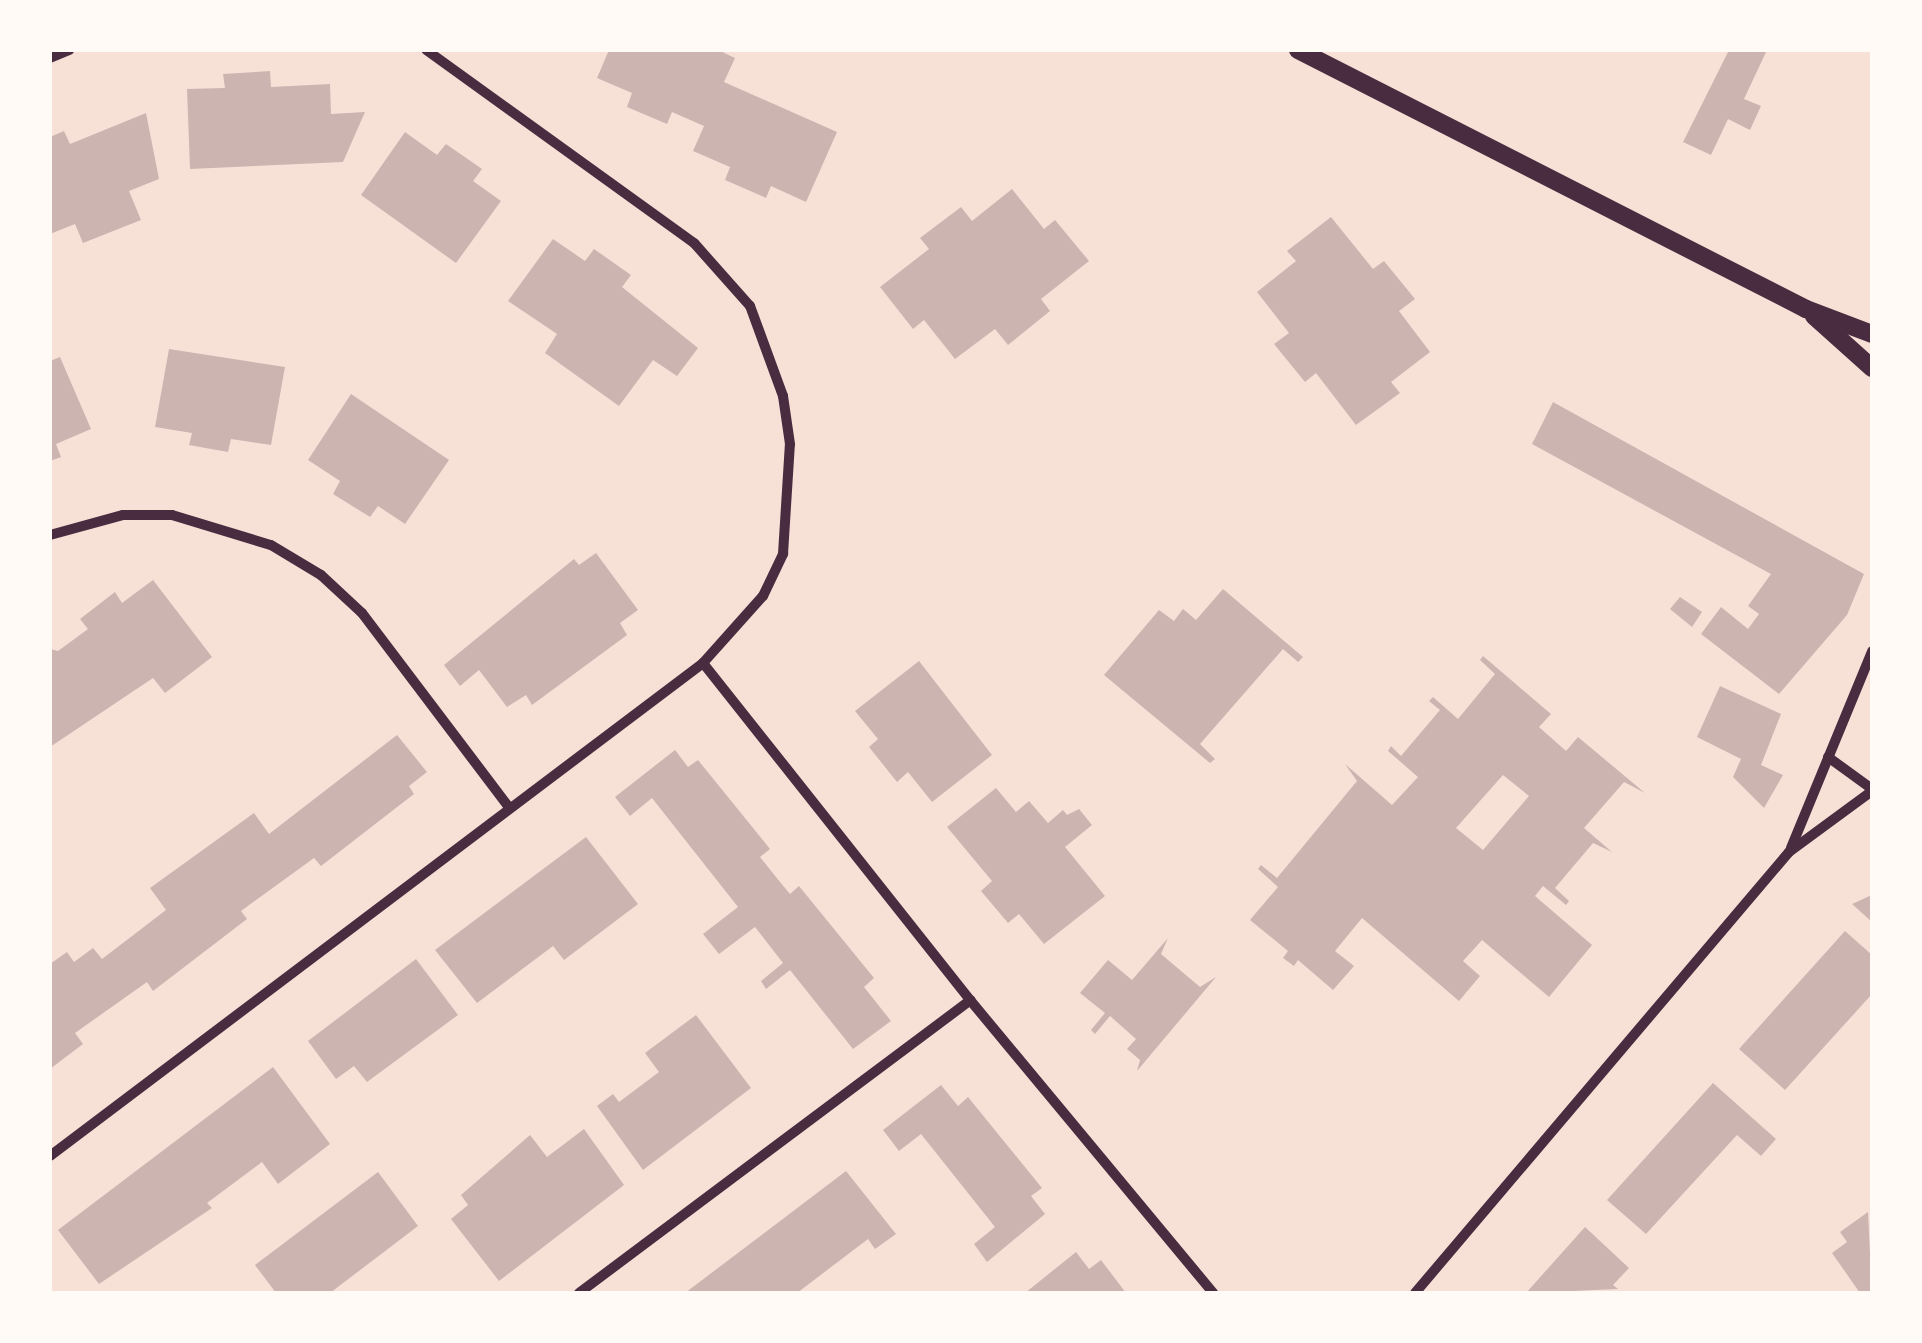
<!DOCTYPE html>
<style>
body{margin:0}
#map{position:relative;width:1922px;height:1343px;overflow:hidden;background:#f7e1d7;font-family:"Archivo Narrow",sans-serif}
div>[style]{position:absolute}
.building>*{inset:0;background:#ccb4b1}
.minor>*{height:10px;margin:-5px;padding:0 5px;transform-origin:5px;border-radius:5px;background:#4a2c40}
.tertiary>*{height:18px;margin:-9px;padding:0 9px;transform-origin:9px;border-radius:9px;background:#4a2c40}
span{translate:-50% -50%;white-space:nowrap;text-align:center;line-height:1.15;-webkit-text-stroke:8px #fffaf5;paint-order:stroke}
.frame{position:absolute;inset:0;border:52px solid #fffaf5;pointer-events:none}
</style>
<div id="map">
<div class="building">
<div style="clip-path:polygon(609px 50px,718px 50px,735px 58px,724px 82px,837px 132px,806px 202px,771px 186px,766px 198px,725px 180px,730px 167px,693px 151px,704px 126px,672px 112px,667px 124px,627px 107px,632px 93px,597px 78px)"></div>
<div style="clip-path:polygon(1729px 50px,1767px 50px,1744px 99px,1761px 106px,1750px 130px,1728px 119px,1711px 155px,1683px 142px)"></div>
<div style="clip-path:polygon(270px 71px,271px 87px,330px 84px,331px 114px,365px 112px,343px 162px,190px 169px,187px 89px,225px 88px,223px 74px)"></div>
<div style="clip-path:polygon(146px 113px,159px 179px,129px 191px,141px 220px,83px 243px,75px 224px,50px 234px,50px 137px,64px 131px,70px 144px)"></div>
<div style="clip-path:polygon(405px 132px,437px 155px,446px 144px,482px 169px,473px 181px,501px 201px,456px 263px,361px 195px)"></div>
<div style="clip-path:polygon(1012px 189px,1044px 229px,1055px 220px,1089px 261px,1041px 299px,1050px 311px,1008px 345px,995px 329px,955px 359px,924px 320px,913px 329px,880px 287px,929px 249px,920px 238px,961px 207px,972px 221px)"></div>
<div style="clip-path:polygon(1331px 217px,1373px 269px,1384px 261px,1415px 299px,1399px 311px,1430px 352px,1391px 382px,1400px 393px,1356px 425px,1316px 373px,1305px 382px,1274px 344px,1289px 333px,1257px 292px,1296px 261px,1287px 251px)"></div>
<div style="clip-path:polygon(553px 239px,585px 261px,594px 249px,631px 275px,622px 287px,698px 348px,677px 376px,653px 360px,619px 406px,545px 353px,557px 334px,508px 301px)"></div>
<div style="clip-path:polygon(169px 349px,285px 367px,271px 445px,231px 439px,228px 452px,211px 449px,189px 445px,192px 433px,155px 427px)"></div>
<div style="clip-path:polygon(60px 357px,91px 429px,56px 444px,61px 457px,50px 461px,50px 361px)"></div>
<div style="clip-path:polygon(351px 394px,449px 460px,405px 524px,378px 506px,370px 517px,333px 494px,340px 481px,308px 460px)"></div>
<div style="clip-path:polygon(1553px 402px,1864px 574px,1847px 615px,1779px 694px,1701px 634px,1721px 607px,1748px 629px,1759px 614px,1748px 606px,1771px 574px,1532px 444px)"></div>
<div style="clip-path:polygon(596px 553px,638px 610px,620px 623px,627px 635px,532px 705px,526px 695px,507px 707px,479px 670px,460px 686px,444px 665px,574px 559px,579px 565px)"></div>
<div style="clip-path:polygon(153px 580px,212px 657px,165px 693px,153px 678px,50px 747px,50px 649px,58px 651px,88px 629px,80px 619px,115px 592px,122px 603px)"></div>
<div style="clip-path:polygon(1223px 589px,1303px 657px,1298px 662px,1283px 649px,1200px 744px,1215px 759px,1210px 763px,1104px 675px,1159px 610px,1174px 621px,1183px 609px,1196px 620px)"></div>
<div style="clip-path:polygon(1680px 597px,1702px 612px,1692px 627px,1670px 609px)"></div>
<div style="clip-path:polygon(evenodd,1483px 656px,1551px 714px,1539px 727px,1566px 751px,1578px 737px,1645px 793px,1624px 782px,1584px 828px,1612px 852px,1593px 843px,1555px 888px,1569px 901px,1566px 905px,1543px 886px,1535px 896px,1592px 945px,1549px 997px,1482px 940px,1463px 961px,1480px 976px,1459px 1001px,1362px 918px,1335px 951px,1354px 966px,1333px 990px,1298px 960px,1294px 966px,1283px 958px,1288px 951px,1250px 920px,1278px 887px,1258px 869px,1261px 865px,1277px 878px,1357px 781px,1345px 764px,1392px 805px,1418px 777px,1388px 751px,1391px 746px,1401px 756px,1440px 710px,1429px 701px,1433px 697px,1458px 719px,1495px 674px,1480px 660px,1483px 656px,1503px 775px,1529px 796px,1483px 850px,1456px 828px,1503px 775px)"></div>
<div style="clip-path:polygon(919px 661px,992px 755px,932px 802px,908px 772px,897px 782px,869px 747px,878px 739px,855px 711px)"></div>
<div style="clip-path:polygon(1720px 686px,1781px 714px,1761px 765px,1783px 775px,1764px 808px,1733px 777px,1741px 759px,1697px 737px)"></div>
<div style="clip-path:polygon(397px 735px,427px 772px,409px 786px,414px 794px,321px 866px,314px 858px,241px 911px,247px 919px,153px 991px,147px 982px,75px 1033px,83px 1044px,50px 1069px,50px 964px,67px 952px,74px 962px,93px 948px,102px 959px,166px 910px,150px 888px,254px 813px,269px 834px)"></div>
<div style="clip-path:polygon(675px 750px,688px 767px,698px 760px,770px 849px,760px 857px,776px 877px,790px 894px,799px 886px,874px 978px,864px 987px,891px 1021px,853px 1049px,790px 970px,766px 989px,761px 981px,783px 963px,755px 927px,719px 954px,703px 934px,738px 907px,652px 798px,630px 816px,615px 797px)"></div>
<div style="clip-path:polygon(996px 788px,1016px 812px,1029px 801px,1048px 823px,1063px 810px,1067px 815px,1079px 809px,1092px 825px,1065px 847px,1105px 896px,1044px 944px,1019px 914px,1008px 923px,981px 891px,992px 881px,947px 827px)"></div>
<div style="clip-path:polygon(586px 837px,638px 904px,564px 960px,553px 946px,477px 1003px,435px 950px)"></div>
<div style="clip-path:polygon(1872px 895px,1872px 922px,1852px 904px)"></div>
<div style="clip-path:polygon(1845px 931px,1872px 955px,1872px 994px,1785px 1090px,1739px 1049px)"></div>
<div style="clip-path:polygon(1168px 938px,1161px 954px,1200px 987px,1216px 977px,1137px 1071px,1140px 1060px,1127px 1049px,1136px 1039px,1110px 1016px,1095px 1034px,1091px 1030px,1105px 1013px,1080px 993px,1108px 960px,1132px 980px)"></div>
<div style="clip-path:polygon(416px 959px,458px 1015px,367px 1082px,354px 1066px,336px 1079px,308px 1041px)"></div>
<div style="clip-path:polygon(696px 1015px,751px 1088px,643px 1170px,597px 1106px,613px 1094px,619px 1102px,659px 1072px,645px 1053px)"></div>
<div style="clip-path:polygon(273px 1067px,330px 1144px,278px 1184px,262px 1162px,207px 1203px,212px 1208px,99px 1284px,58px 1230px)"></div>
<div style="clip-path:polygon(1713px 1083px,1776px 1139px,1761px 1156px,1737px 1135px,1646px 1234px,1607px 1200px)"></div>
<div style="clip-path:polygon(941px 1085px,958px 1106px,968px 1097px,1042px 1188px,1031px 1196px,1045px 1214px,987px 1262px,974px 1244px,995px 1227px,921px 1134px,899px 1151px,883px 1130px)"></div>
<div style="clip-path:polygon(584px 1129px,624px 1185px,499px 1281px,451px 1219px,468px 1205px,461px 1195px,530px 1135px,547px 1157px)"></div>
<div style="clip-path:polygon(846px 1171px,896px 1234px,875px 1249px,868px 1239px,797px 1293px,685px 1293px)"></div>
<div style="clip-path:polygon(378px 1172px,418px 1226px,330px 1293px,276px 1293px,255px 1265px)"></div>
<div style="clip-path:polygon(1868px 1212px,1872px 1293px,1860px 1293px,1832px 1253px,1847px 1242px,1840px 1232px)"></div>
<div style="clip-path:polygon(1585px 1227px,1629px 1268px,1613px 1285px,1618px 1289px,1526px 1293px)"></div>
<div style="clip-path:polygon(1076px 1252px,1089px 1269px,1101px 1260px,1126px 1293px,1025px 1293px)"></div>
</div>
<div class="minor">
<div style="left:50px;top:58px;width:21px;rotate:-23deg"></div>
<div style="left:50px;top:535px;width:76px;rotate:-15.3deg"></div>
<div style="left:123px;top:515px;width:49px"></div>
<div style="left:172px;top:515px;width:103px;rotate:16.9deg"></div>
<div style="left:271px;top:545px;width:58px;rotate:31deg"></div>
<div style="left:321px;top:575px;width:56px;rotate:42.8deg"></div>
<div style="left:362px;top:613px;width:242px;rotate:52.9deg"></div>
<div style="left:703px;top:663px;width:430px;rotate:51.6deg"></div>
<div style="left:970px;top:1000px;width:381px;rotate:50.3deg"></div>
<div style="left:1828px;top:757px;width:54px;rotate:36deg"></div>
<div style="left:1791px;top:848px;width:213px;rotate:-67.6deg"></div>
<div style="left:50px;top:1156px;width:818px;rotate:-37.05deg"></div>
<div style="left:703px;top:663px;width:90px;rotate:-48.2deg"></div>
<div style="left:763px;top:596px;width:47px;rotate:-64.5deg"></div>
<div style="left:783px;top:554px;width:110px;rotate:-86.4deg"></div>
<div style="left:790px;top:444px;width:49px;rotate:-98.3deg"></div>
<div style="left:783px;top:396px;width:96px;rotate:-110.1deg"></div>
<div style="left:750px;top:306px;width:84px;rotate:-131.6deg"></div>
<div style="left:694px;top:243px;width:330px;rotate:-144.2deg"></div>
<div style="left:579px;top:1293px;width:489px;rotate:-36.8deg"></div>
<div style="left:1415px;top:1293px;width:578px;rotate:-49.7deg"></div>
<div style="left:1789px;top:852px;width:103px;rotate:-36.3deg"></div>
</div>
<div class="tertiary">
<div style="left:1298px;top:50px;width:570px;rotate:27.01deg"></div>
<div style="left:1806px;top:309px;width:71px;rotate:20.7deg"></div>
<div style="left:1814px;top:316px;width:78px;rotate:41.9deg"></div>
</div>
<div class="frame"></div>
</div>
